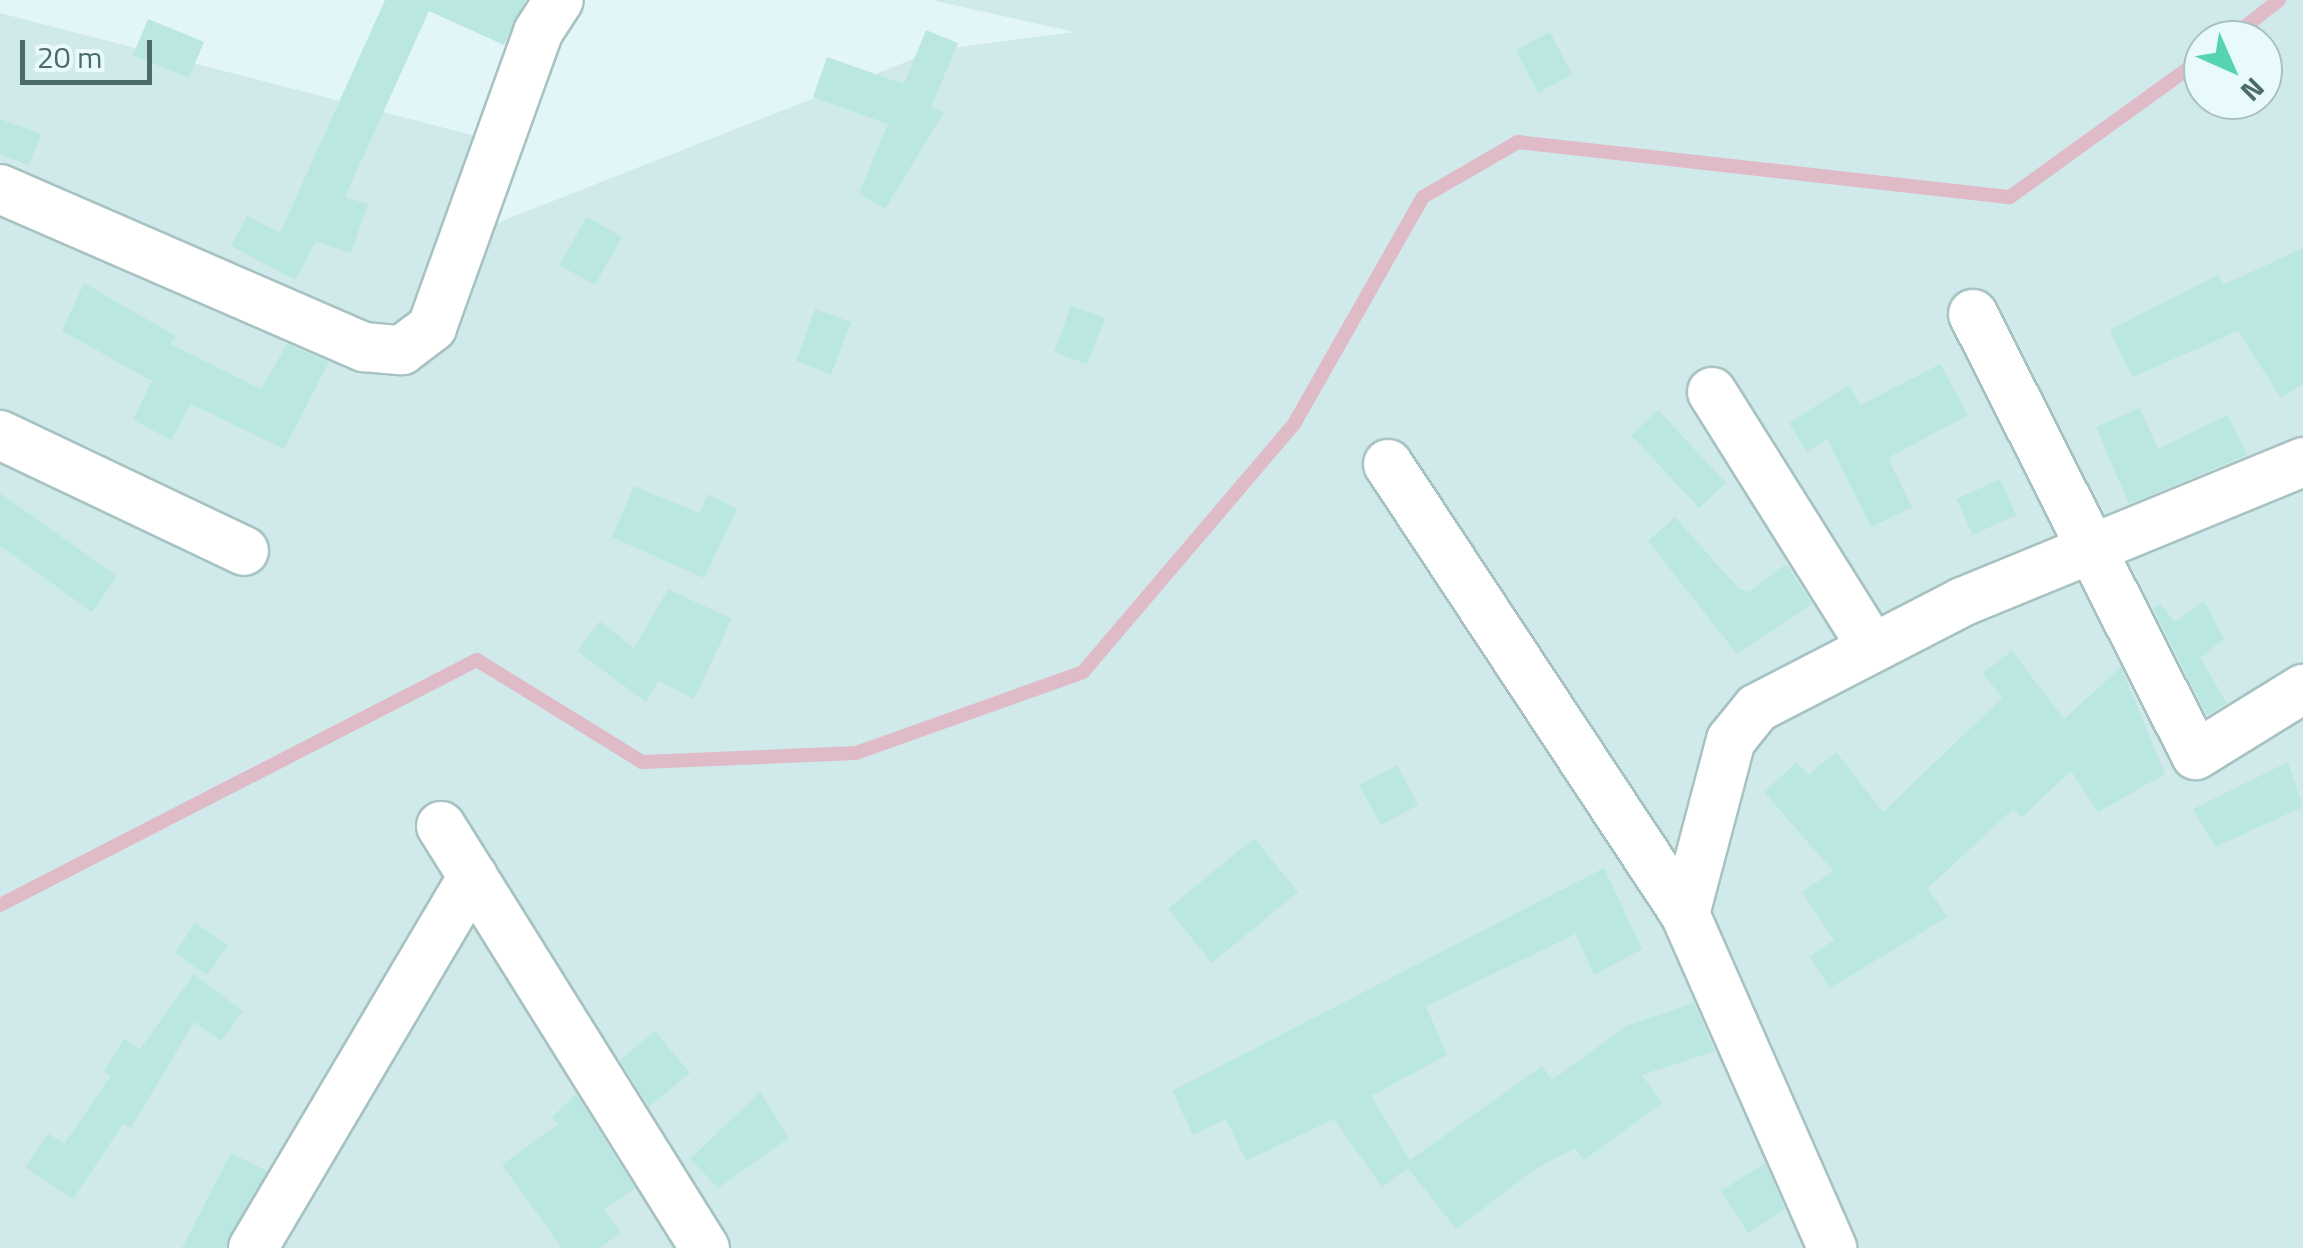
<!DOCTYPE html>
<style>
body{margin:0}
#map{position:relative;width:2303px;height:1248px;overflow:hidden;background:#e2f6f8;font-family:"Titillium Web",sans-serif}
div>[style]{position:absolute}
.residential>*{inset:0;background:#d0eaec}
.stream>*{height:14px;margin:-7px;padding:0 7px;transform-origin:7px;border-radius:7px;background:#dfbac7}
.building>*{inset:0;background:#bbe7e3}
.roads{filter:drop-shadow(2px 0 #a6c2c1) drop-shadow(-2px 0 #a6c2c1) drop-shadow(0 2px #a6c2c1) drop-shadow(0 -2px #a6c2c1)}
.street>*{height:48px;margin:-24px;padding:0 24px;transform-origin:24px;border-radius:24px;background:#fff}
span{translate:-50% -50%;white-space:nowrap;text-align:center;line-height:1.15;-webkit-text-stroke:8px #e8fafc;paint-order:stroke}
.north{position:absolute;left:2183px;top:20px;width:100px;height:100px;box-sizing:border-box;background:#e8fafc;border:2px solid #aac1c1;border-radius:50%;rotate:135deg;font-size:28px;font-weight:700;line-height:40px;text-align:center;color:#4c6c68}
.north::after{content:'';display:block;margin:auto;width:35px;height:45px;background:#56d3b2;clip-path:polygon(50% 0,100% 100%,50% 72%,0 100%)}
.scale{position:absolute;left:20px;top:40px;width:132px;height:45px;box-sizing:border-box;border:5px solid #4c6c68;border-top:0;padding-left:12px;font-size:30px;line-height:35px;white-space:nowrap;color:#4c6c68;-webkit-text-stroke:8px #e8fafc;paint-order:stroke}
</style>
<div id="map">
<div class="residential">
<div style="clip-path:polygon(evenodd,932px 0,2303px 0,2303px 1248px,0 1248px,0 13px,476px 136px,434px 248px,936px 50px,1074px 32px,932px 0,2203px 40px,2263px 40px,2263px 100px,2203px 100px,2203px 40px)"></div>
</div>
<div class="stream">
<div style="left:2228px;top:40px;width:65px;rotate:-38.1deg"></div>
<div style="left:0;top:905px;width:536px;rotate:-27.19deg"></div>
<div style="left:477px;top:660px;width:194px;rotate:31.7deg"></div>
<div style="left:642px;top:762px;width:214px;rotate:-2.4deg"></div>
<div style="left:856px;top:753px;width:241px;rotate:-19.6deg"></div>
<div style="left:1083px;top:672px;width:326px;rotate:-49.6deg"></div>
<div style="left:1294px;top:424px;width:261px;rotate:-60.4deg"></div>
<div style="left:1423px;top:197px;width:110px;rotate:-30.1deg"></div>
<div style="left:1518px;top:142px;width:495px;rotate:6.4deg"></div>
<div style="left:2010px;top:197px;width:238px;rotate:-35.8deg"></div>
</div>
<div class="building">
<div style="clip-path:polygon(385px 0,526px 0,504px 45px,429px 11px,345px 197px,368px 204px,351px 253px,316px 241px,295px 280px,231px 246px,247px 216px,280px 233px)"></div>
<div style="clip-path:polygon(148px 19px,204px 42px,189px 78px,133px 55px)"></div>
<div style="clip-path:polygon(926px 30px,958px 43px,931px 107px,944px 112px,885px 209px,859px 193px,888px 124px,813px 97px,827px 57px,904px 84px)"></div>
<div style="clip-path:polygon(1550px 32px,1572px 74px,1538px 93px,1516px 50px)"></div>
<div style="clip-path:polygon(0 119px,41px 134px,29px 165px,0 154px)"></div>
<div style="clip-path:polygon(587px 217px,622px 237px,595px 285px,559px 265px)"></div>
<div style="clip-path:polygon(2303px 248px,2303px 384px,2281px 398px,2238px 331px,2132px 377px,2110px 330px,2218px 275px,2223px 285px)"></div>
<div style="clip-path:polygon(84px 283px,176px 336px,170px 344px,261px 389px,287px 344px,329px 362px,284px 449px,191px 404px,171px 440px,133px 420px,152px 381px,62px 331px)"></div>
<div style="clip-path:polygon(1071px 306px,1105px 318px,1087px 364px,1054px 352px)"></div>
<div style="clip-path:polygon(815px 309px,851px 322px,831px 375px,796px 361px)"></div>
<div style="clip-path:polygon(1940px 364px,1968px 415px,1888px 458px,1912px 507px,1871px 527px,1827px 439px,1807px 452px,1789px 423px,1849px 385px,1861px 405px)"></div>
<div style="clip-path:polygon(2140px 408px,2158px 449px,2228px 415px,2247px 455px,2129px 504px,2096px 427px)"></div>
<div style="clip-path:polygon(1658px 410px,1726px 483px,1699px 508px,1631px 435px)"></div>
<div style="clip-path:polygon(2000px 479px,2016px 515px,1973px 535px,1956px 499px)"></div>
<div style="clip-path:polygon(634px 486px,699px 513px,708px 494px,737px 509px,704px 578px,612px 537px)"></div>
<div style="clip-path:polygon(0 493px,117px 576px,92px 612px,0 546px)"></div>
<div style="clip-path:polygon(1675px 517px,1739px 589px,1749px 592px,1786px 564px,1812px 604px,1737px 654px,1648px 541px)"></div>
<div style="clip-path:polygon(668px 589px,732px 619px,694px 699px,659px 681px,646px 702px,577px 651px,600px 621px,634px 648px)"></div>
<div style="clip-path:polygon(2204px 601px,2224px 639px,2200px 658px,2227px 703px,2207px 715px,2153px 609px,2160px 604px,2175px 622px)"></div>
<div style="clip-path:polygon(2012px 651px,2064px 719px,2121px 667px,2165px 774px,2098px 812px,2071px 771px,2021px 818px,2013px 809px,1928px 888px,1947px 917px,1830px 988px,1809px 957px,1834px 940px,1802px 892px,1833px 871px,1764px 792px,1797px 762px,1808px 775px,1836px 752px,1883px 812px,2002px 698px,1983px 673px)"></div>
<div style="clip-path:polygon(2288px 762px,2303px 807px,2215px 847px,2193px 809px)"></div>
<div style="clip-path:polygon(1397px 765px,1418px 805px,1381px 825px,1359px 785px)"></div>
<div style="clip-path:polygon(1254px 838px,1298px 892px,1212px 963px,1168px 909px)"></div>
<div style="clip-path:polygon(1604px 868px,1642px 949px,1594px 975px,1576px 934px,1426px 1006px,1447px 1055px,1371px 1096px,1410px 1160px,1542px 1066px,1552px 1080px,1626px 1026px,1694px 1003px,1715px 1051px,1642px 1075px,1662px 1103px,1584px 1160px,1575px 1148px,1535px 1169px,1456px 1229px,1408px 1168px,1382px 1187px,1334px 1119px,1246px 1161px,1226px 1119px,1193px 1135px,1172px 1091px)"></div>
<div style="clip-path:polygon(195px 923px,228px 945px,207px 975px,175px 953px)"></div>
<div style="clip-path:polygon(194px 974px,243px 1011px,221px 1041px,194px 1022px,131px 1128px,123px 1124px,73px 1199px,25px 1167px,48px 1133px,64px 1144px,111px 1076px,104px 1071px,124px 1039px,140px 1049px)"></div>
<div style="clip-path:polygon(655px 1031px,690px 1073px,649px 1107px,620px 1060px)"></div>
<div style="clip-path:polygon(760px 1092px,789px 1138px,718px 1188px,690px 1159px)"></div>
<div style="clip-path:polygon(576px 1094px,635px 1188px,604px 1210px,621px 1232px,600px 1248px,562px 1248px,502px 1165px,558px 1124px,552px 1117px)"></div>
<div style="clip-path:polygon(231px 1153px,267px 1171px,226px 1248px,182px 1248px)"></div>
<div style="clip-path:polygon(1765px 1163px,1785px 1209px,1748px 1233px,1721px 1191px)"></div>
</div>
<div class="roads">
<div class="street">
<div style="left:0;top:189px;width:397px;rotate:23.5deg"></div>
<div style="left:364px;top:347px;width:38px;rotate:5deg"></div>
<div style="left:402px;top:350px;width:38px;rotate:-37deg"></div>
<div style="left:432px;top:327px;width:313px;rotate:-70.2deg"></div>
<div style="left:538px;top:32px;width:38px;rotate:-57deg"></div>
<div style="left:1973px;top:314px;width:494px;rotate:63.2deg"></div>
<div style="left:2196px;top:755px;width:126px;rotate:-31.7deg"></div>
<div style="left:1712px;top:392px;width:301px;rotate:57.9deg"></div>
<div style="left:0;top:435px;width:270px;rotate:25.4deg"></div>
<div style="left:1388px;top:464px;width:539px;rotate:56.58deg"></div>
<div style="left:1685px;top:914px;width:365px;rotate:66.2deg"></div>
<div style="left:441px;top:826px;width:498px;rotate:58deg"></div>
<div style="left:1685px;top:914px;width:180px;rotate:-75.2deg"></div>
<div style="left:1731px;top:740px;width:41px;rotate:-50.9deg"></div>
<div style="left:1757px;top:708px;width:231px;rotate:-27.3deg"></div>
<div style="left:1962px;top:602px;width:369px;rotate:-22.3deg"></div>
<div style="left:253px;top:1248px;width:432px;rotate:-59.4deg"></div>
</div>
</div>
<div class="north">N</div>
<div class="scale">20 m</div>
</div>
